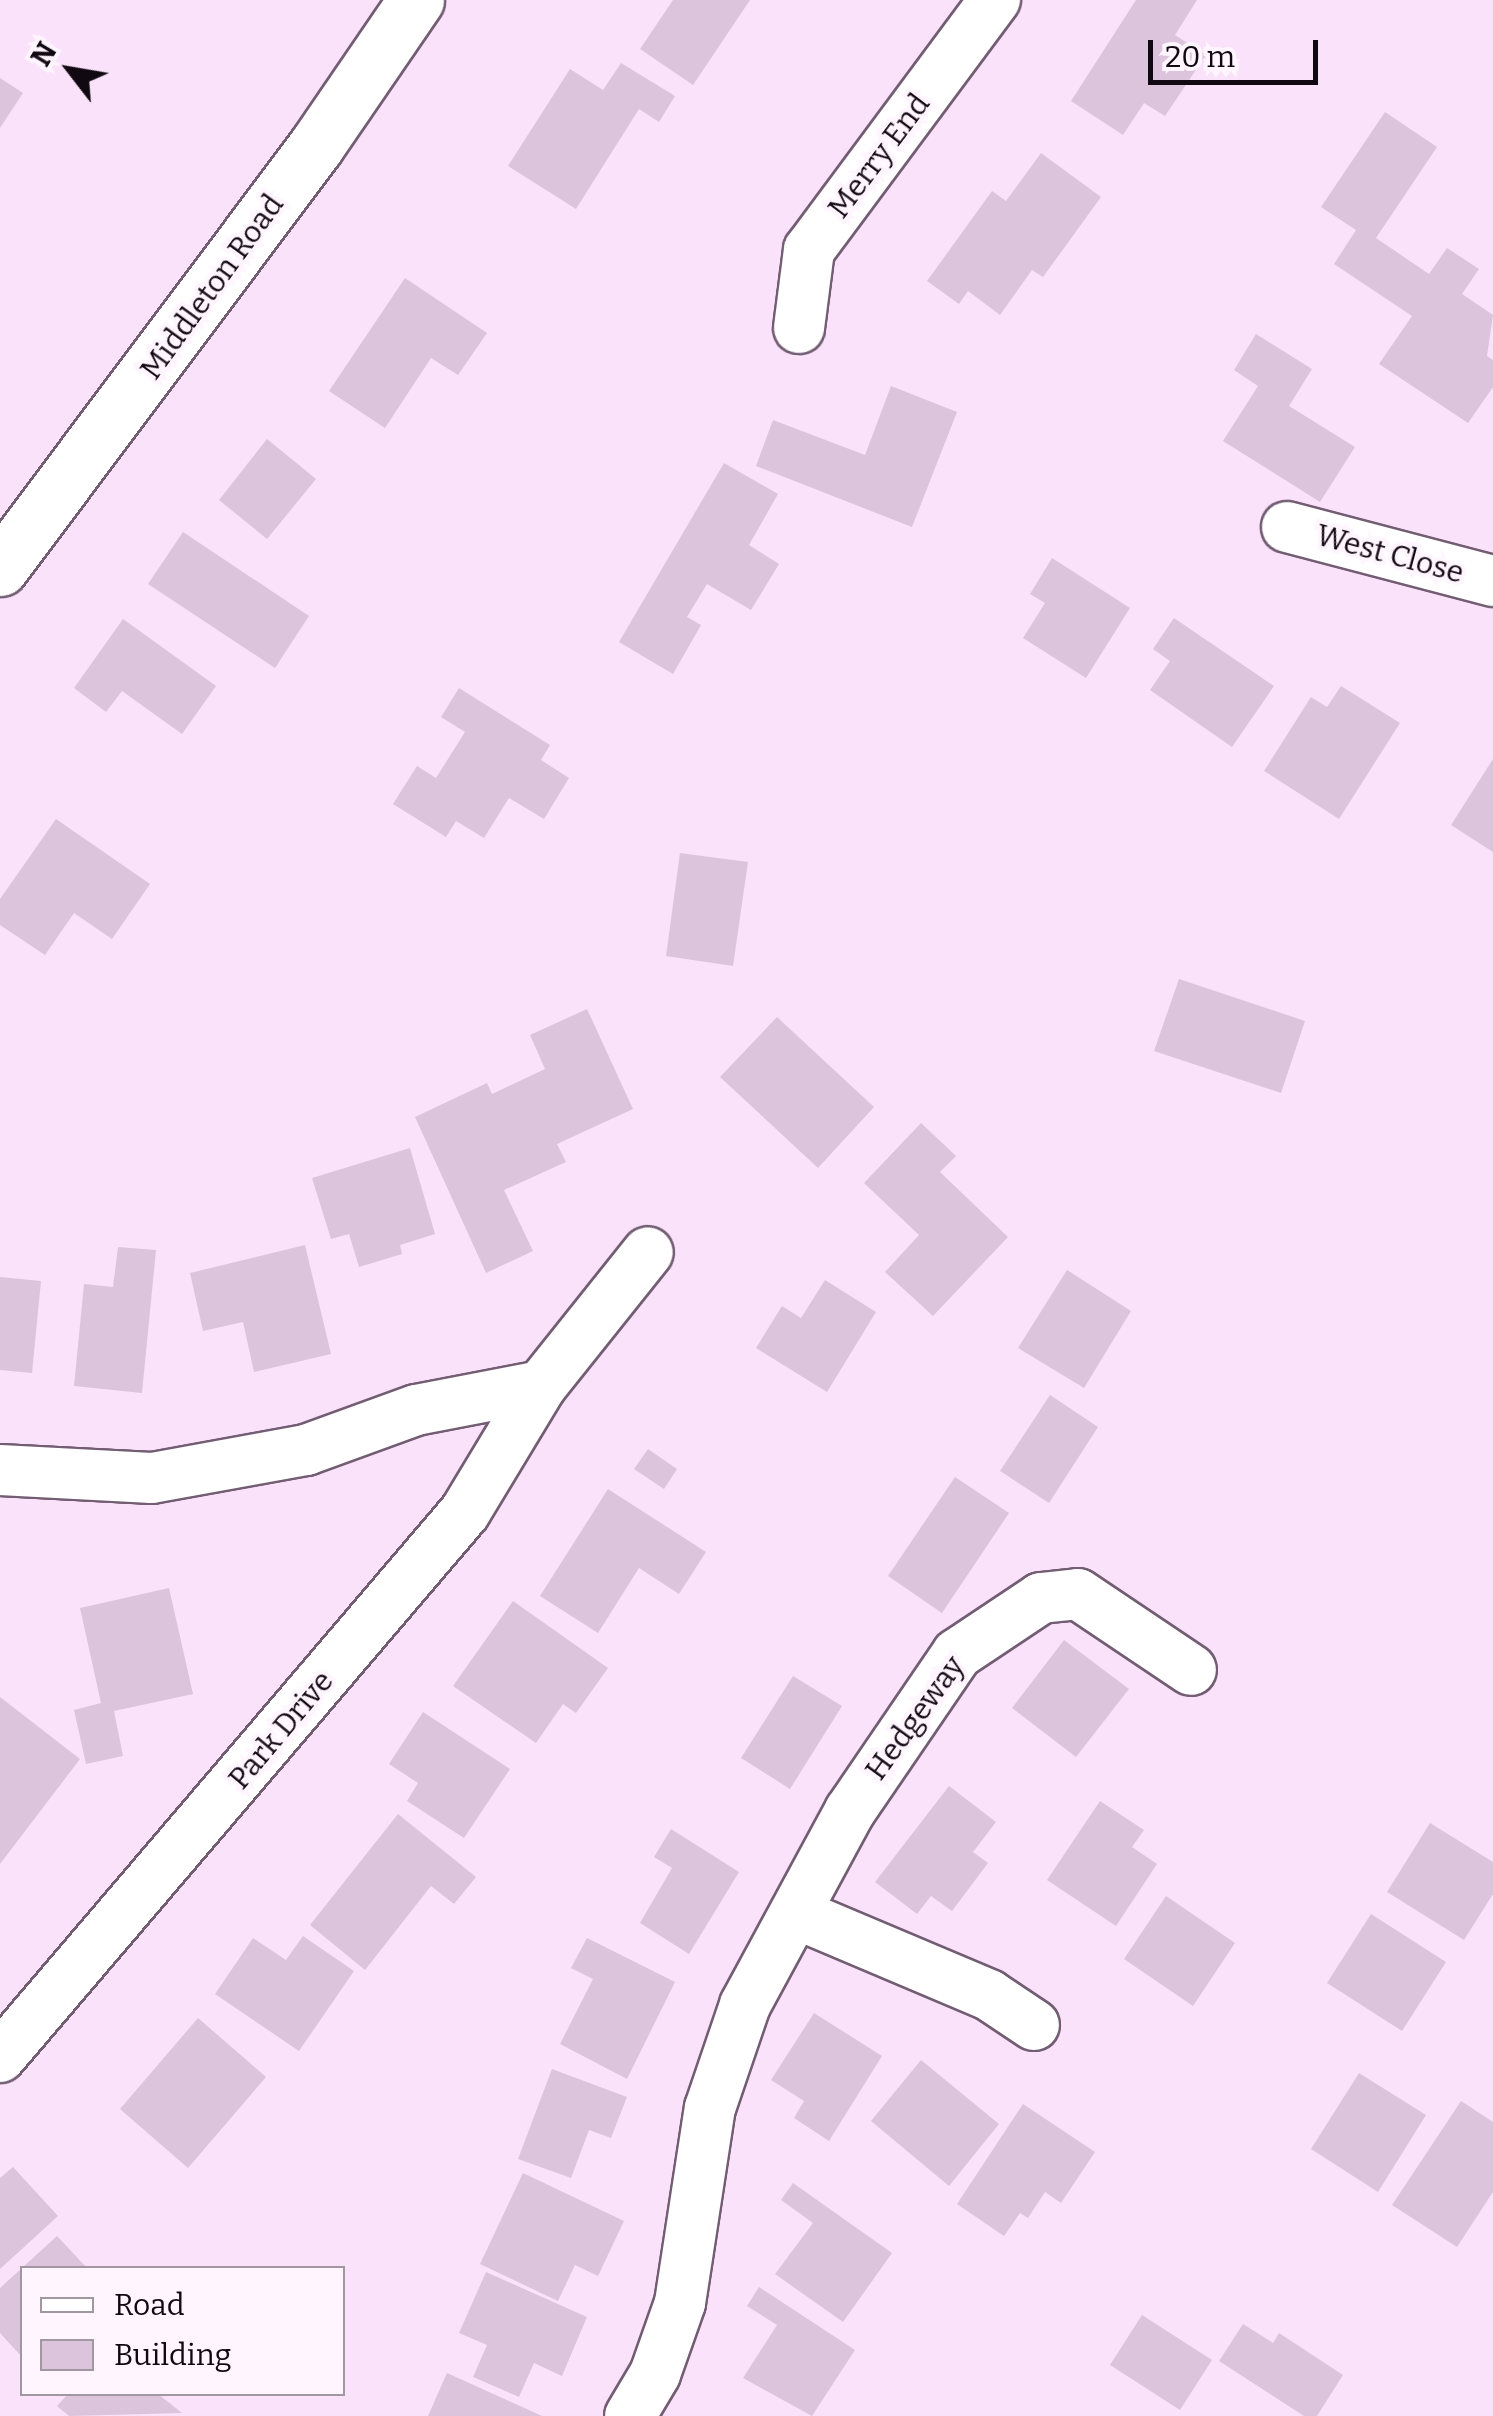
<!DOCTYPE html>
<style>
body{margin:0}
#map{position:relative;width:1493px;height:2416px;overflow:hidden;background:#fbe2fb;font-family:Bitter,serif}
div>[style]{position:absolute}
.building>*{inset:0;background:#dcc4dc}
.roads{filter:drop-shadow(2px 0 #725d73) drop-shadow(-2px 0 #725d73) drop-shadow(0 2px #725d73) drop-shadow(0 -2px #725d73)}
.street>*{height:50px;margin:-25px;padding:0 25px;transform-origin:25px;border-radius:25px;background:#fff}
.secondary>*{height:55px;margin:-27.5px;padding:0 27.5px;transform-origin:27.5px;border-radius:27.5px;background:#fff}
span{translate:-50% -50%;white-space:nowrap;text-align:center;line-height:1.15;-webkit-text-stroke:8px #fff5ff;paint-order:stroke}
.street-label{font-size:30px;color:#110911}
.legend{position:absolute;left:20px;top:2266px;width:325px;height:130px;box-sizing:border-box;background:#fff5ff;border:2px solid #a097a0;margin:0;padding:12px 18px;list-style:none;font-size:30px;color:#110911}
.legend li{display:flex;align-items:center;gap:20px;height:50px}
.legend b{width:50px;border:2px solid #a097a0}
.north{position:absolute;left:20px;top:20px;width:100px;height:100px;-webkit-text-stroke:8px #fff5ff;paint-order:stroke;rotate:301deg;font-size:28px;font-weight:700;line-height:40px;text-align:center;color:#110911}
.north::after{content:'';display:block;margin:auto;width:35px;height:45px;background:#110911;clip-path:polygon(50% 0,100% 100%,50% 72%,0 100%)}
.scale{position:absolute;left:1148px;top:40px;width:170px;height:45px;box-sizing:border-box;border:5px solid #110911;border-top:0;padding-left:12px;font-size:30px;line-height:35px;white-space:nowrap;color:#110911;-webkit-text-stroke:8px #fff5ff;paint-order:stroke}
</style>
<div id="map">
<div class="building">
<div style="clip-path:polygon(673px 0,750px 0,693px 85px,640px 49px)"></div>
<div style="clip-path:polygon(1136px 0,1197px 0,1175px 35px,1206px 55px,1165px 116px,1144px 103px,1123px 135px,1071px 101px)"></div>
<div style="clip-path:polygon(621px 63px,675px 96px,659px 122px,639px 109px,576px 209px,508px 166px,570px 69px,603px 90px)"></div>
<div style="clip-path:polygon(0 78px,23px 93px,0 128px)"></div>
<div style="clip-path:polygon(1385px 112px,1437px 147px,1376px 238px,1429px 274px,1447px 248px,1479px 269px,1462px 294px,1493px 315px,1487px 356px,1493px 360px,1493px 387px,1468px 423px,1379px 364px,1412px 316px,1334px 264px,1356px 230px,1321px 207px)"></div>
<div style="clip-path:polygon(1041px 153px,1101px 197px,1043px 277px,1032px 270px,1000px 315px,968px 291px,959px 304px,927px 281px,992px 191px,1006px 201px)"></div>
<div style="clip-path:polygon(405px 278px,487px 333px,458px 375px,431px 358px,385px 428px,329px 391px)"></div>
<div style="clip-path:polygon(1256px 334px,1312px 369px,1289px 406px,1355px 447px,1320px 502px,1223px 441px,1258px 386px,1234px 370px)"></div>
<div style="clip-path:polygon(891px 386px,957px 412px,912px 527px,756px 466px,773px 420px,865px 455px)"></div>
<div style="clip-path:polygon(267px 439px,316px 479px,267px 539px,219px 500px)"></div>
<div style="clip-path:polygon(724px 463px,778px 494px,749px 545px,779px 564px,751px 610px,707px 584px,687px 617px,701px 625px,673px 674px,619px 642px)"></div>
<div style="clip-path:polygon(183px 532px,309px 616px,275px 668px,148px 584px)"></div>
<div style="clip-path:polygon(1052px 558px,1130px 608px,1086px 678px,1023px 638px,1045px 603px,1030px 594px)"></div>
<div style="clip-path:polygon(1174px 618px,1274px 686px,1232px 747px,1150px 690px,1170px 661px,1153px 649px)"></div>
<div style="clip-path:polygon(123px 619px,216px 686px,182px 734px,122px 691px,106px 712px,74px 688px)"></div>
<div style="clip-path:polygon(1341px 686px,1400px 723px,1339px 819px,1264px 771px,1311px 697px,1327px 707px)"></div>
<div style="clip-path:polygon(459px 688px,550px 745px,541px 760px,569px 778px,544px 819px,509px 798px,484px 838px,456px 821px,446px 837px,393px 804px,417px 766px,436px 778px,465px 732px,441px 717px)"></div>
<div style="clip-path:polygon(1493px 759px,1493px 852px,1451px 825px)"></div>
<div style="clip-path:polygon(56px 819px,150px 884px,112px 939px,74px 913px,45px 955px,0 925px,0 899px)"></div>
<div style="clip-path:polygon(680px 853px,748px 862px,733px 966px,666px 956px)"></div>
<div style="clip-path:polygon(1179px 979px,1305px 1021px,1281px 1093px,1154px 1051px)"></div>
<div style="clip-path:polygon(587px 1009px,633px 1109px,557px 1144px,566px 1162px,504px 1190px,533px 1251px,486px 1273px,415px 1117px,487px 1083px,492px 1094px,545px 1069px,530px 1035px)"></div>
<div style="clip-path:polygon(777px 1017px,874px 1107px,818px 1168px,720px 1077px)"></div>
<div style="clip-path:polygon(921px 1123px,956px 1156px,940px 1172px,1008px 1237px,933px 1316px,885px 1272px,919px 1235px,864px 1183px)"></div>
<div style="clip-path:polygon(410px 1148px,435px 1234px,400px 1245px,402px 1254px,359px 1267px,349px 1234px,331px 1239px,312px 1178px)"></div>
<div style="clip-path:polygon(305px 1245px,331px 1354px,254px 1372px,243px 1322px,203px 1331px,190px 1273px)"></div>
<div style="clip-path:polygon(118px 1247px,156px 1250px,142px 1393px,74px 1386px,84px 1284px,113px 1287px)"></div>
<div style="clip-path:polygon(1067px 1270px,1131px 1311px,1084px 1388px,1018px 1348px)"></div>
<div style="clip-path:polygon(0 1277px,41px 1281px,32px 1373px,0 1370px)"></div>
<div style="clip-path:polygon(825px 1280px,876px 1312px,827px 1392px,756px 1348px,782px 1306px,801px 1318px)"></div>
<div style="clip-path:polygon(1050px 1395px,1098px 1427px,1049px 1503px,1000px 1471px)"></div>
<div style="clip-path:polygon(648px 1449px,677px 1469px,664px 1489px,634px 1469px)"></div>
<div style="clip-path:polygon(955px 1477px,1009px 1513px,942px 1613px,888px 1576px)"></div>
<div style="clip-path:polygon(608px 1489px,706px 1552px,679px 1594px,639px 1568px,598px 1633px,540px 1596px)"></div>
<div style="clip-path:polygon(169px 1588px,193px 1694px,114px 1711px,123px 1756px,86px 1764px,74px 1710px,101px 1703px,80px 1608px)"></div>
<div style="clip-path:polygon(513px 1601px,608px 1668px,576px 1713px,563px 1704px,536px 1743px,453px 1686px)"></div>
<div style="clip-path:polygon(1064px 1640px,1129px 1689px,1076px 1757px,1012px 1708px)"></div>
<div style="clip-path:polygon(793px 1676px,842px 1706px,790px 1789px,741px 1758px)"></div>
<div style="clip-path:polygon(0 1697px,80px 1759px,0 1864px)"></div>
<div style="clip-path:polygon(423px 1712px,510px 1769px,464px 1838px,407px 1801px,418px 1783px,389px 1764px)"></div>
<div style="clip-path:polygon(949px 1786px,996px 1822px,973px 1852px,988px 1863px,952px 1911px,931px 1896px,917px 1914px,875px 1882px)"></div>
<div style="clip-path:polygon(1100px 1801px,1144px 1830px,1132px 1847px,1157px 1864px,1116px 1926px,1047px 1880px)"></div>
<div style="clip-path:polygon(398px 1814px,476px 1877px,454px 1904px,431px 1886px,365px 1970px,310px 1925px)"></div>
<div style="clip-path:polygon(1430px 1823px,1493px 1862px,1493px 1894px,1464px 1940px,1387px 1892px)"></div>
<div style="clip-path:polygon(671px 1829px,739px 1872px,689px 1954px,640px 1923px,672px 1868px,654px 1857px)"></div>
<div style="clip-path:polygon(1166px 1896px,1235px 1943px,1193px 2006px,1124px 1959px)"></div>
<div style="clip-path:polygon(1371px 1914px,1446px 1962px,1402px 2031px,1327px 1983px)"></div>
<div style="clip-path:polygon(303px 1936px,354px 1971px,299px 2051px,215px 1994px,253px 1938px,286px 1960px)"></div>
<div style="clip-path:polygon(587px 1938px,675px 1982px,627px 2079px,560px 2044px,593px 1979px,571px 1968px)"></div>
<div style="clip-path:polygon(814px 2013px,882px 2056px,829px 2141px,794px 2118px,804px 2101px,771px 2080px)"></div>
<div style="clip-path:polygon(198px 2018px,266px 2077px,188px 2168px,120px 2109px)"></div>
<div style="clip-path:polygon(921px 2060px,999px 2124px,949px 2186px,871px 2121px)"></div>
<div style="clip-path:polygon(552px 2069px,627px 2097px,611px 2138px,589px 2130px,571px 2178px,518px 2159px)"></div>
<div style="clip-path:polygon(1359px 2073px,1426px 2115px,1378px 2192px,1311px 2149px)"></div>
<div style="clip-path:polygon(1461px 2101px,1493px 2122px,1493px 2192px,1457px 2247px,1392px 2205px)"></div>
<div style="clip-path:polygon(1023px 2104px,1095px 2152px,1061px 2203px,1045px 2192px,1028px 2218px,1020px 2213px,1004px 2236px,957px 2204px)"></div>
<div style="clip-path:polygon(13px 2167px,58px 2216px,0 2269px,0 2178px)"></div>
<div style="clip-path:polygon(523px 2173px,624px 2221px,598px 2276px,575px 2265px,558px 2301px,480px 2264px)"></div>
<div style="clip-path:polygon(793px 2183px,892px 2253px,843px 2322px,775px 2274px,813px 2223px,781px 2200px)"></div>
<div style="clip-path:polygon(57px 2236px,87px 2268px,22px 2268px,22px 2357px,0 2333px,0 2288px)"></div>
<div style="clip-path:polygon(486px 2272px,587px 2317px,562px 2376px,534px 2363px,519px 2397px,473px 2377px,487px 2345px,459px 2333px)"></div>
<div style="clip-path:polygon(759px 2287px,855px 2350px,812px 2416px,743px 2378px,777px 2325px,747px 2306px)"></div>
<div style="clip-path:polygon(1142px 2315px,1212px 2360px,1180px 2410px,1110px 2365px)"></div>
<div style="clip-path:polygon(1243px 2324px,1273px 2343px,1279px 2333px,1343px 2375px,1317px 2416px,1304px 2416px,1219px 2361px)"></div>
<div style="clip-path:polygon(447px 2373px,542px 2416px,428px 2416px)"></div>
<div style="clip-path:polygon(68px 2394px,158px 2394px,182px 2413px,69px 2416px,57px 2406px)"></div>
</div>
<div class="roads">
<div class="street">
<div style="left:799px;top:328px;width:79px;rotate:-82.7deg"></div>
<div style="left:809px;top:250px;width:312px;rotate:-53.4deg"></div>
<div style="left:1287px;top:527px;width:213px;rotate:14.7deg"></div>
<div style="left:0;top:1470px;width:152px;rotate:3deg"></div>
<div style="left:152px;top:1478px;width:157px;rotate:-10.3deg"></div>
<div style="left:306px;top:1450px;width:117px;rotate:-20deg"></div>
<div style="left:416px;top:1410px;width:127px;rotate:-10.9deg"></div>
<div style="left:795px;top:1913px;width:211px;rotate:22.9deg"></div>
<div style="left:989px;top:1995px;width:54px;rotate:33.7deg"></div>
<div style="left:0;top:2057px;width:716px;rotate:-49.53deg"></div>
<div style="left:465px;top:1512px;width:147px;rotate:-58.9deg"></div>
<div style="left:541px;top:1386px;width:171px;rotate:-51.4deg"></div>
<div style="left:630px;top:2416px;width:49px;rotate:-59.2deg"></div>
<div style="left:655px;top:2374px;width:75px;rotate:-70.6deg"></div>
<div style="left:680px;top:2303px;width:197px;rotate:-81.3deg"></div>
<div style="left:710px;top:2108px;width:109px;rotate:-71.2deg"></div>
<div style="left:745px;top:2005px;width:221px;rotate:-61.6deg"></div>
<div style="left:850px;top:1811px;width:190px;rotate:-55.7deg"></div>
<div style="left:957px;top:1654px;width:101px;rotate:-33.7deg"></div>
<div style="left:1041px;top:1598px;width:37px;rotate:-6deg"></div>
<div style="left:1078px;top:1594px;width:136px;rotate:33.9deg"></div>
</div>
<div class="secondary">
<div style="left:0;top:568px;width:527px;rotate:-53.17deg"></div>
<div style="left:316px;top:146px;width:177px;rotate:-55.6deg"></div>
</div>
</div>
<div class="street-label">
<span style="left:879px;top:156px;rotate:-53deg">Merry End</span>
<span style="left:212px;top:287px;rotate:-54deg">Middleton Road</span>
<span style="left:1390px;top:554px;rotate:15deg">West Close</span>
<span style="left:915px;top:1718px;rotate:-54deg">Hedgeway</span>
<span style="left:281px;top:1730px;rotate:-50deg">Park Drive</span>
</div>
<ul class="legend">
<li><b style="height:12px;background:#fff"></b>Road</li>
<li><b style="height:28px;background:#dcc4dc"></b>Building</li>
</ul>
<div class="north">N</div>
<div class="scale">20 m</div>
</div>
